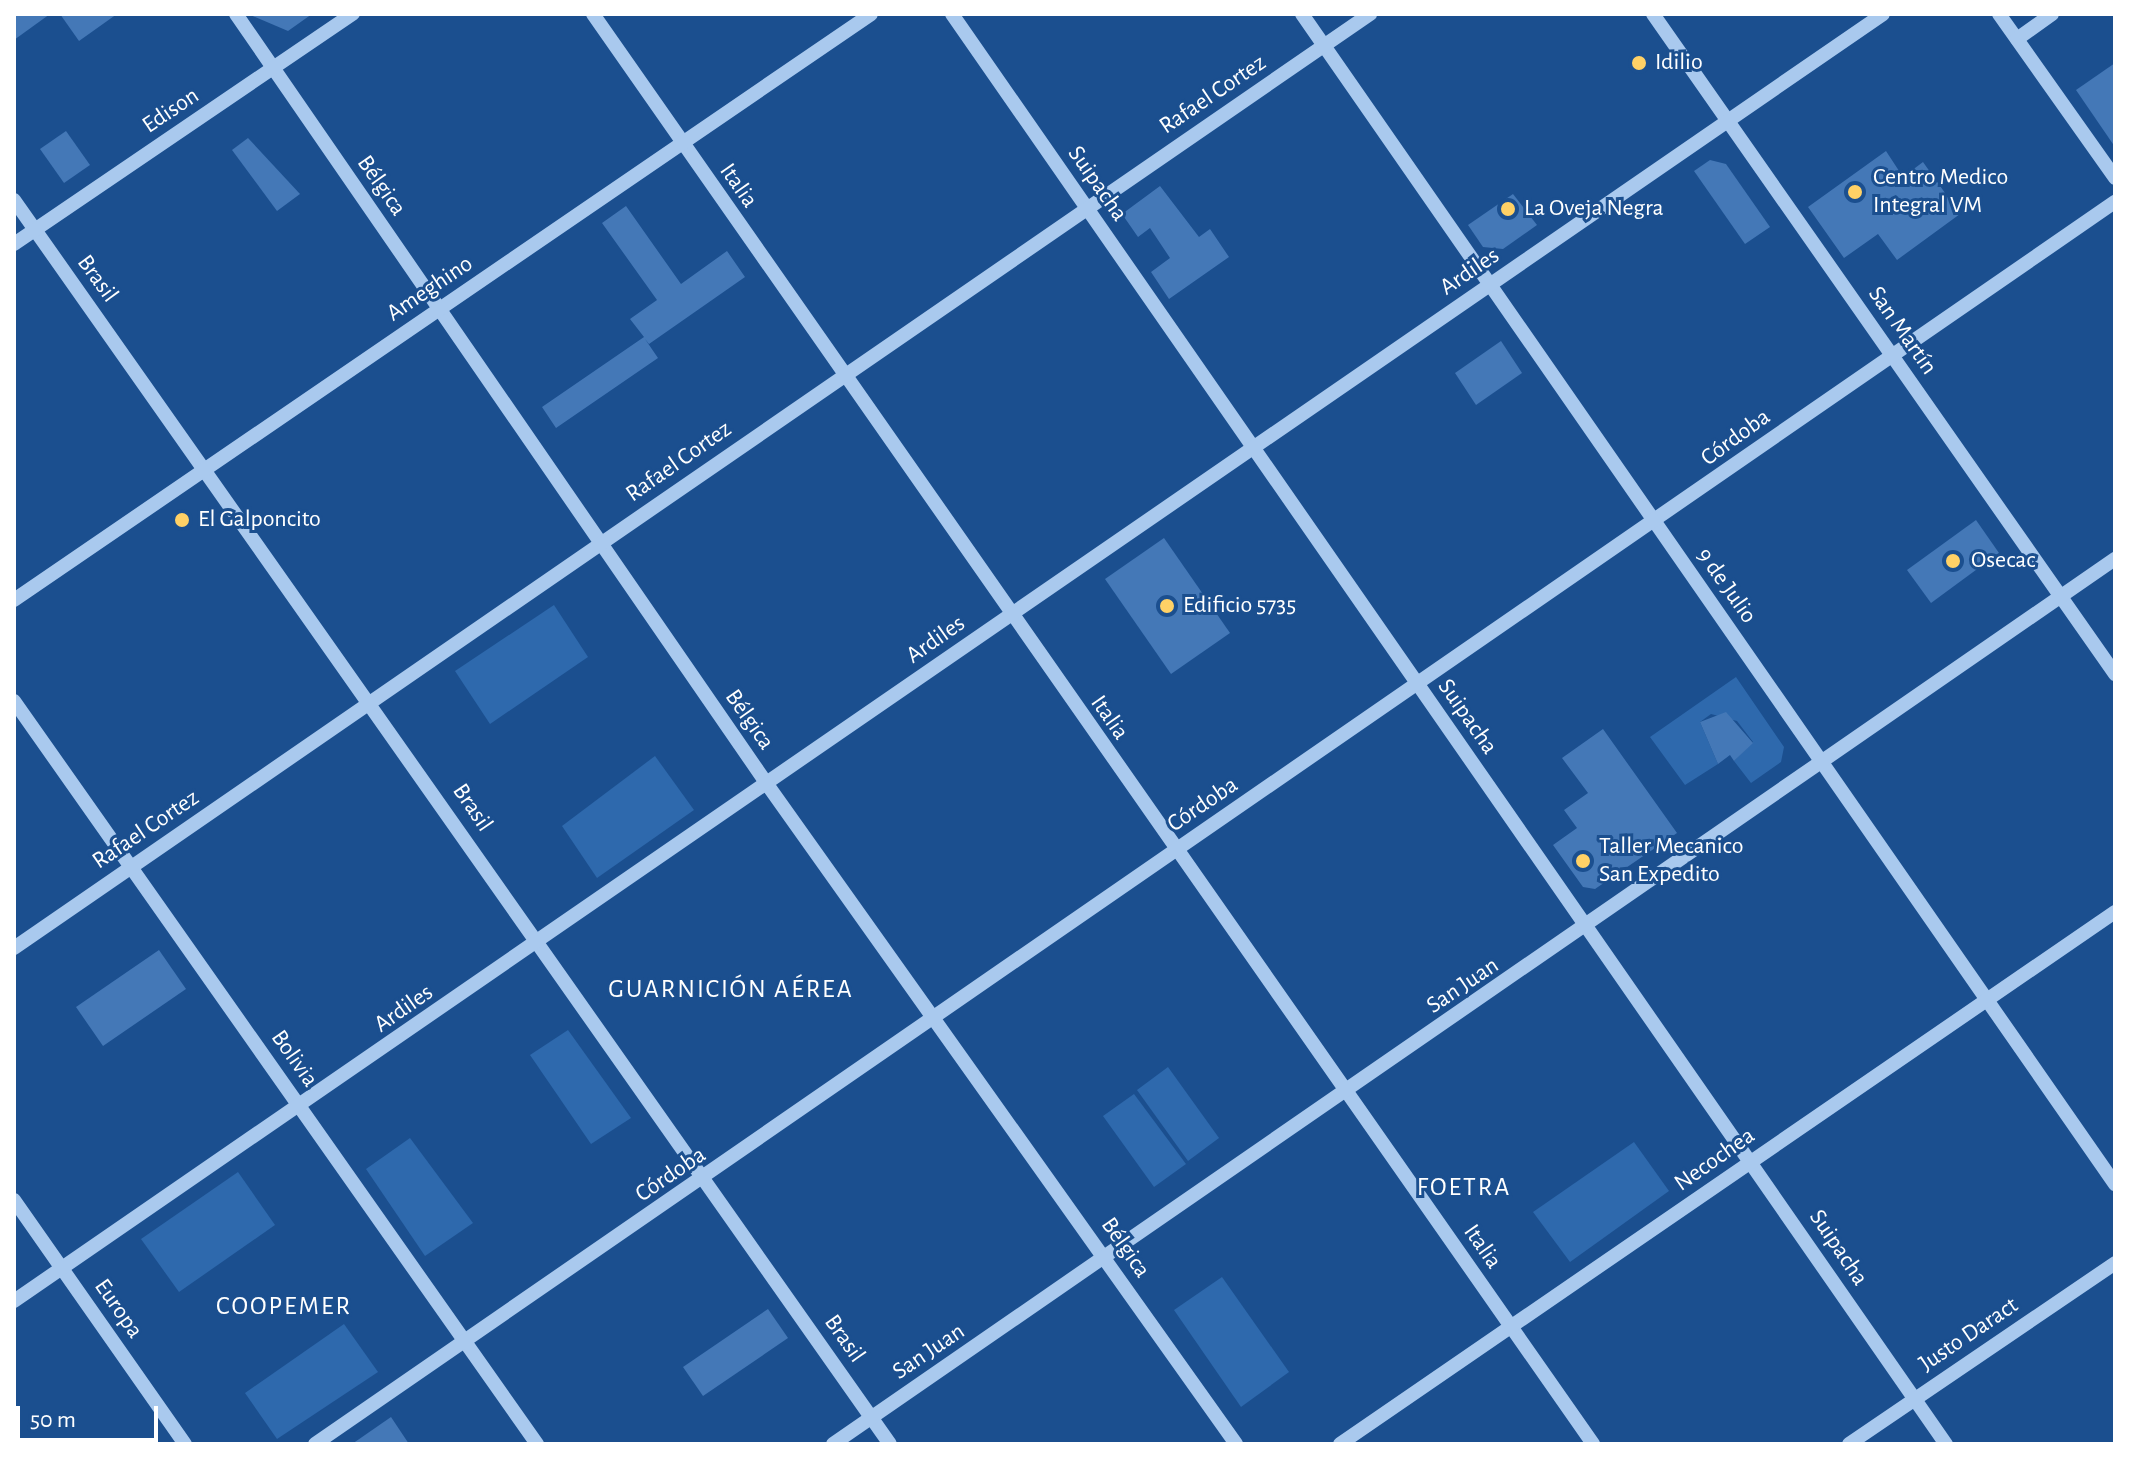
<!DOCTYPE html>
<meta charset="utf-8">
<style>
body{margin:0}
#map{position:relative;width:2129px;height:1458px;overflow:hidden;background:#1b4f8f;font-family:"Alegreya Sans",sans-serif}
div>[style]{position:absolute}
.green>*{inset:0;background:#2e69ad}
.building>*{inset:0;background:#4478b7}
.minor>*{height:14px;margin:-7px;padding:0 7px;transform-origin:7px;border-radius:7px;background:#a9c9ee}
.dots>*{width:22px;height:22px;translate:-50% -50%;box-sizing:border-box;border:4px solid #1b4f8f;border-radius:50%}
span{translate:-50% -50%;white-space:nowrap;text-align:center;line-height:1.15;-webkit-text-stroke:6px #1b4f8f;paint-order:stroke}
.poi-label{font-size:24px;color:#fff}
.left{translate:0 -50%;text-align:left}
.street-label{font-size:24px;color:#fff}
.neighbourhood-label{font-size:26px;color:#fff;letter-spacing:2px}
.frame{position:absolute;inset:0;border:16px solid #fff;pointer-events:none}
.scale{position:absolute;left:16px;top:1406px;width:142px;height:36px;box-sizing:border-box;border:4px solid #fff;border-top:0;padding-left:10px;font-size:24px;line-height:28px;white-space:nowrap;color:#fff;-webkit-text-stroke:6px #1b4f8f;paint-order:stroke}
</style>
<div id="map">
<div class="green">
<div style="clip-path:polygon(554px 605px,588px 657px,490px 724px,455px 671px)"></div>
<div style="clip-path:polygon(1736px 677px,1784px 747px,1781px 762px,1751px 783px,1734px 761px,1753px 742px,1737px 721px,1711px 714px,1700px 722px,1718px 764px,1685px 785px,1650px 737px)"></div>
<div style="clip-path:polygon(655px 756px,694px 810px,597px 878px,562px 826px)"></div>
<div style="clip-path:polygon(568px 1030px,631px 1118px,591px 1144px,530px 1055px)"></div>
<div style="clip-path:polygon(1168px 1067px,1219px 1138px,1188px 1161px,1137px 1090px)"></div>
<div style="clip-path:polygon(1134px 1094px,1186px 1164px,1154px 1187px,1103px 1116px)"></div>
<div style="clip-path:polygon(410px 1138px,473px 1223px,425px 1256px,366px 1169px)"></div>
<div style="clip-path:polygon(1634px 1142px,1669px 1191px,1570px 1262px,1533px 1212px)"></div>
<div style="clip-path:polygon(238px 1172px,275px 1225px,179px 1292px,141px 1239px)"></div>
<div style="clip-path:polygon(1222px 1277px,1289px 1372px,1241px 1407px,1174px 1310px)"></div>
<div style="clip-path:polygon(344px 1324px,378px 1372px,277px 1439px,245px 1393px)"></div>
</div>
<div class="building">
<div style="clip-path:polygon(14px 14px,50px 14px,14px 40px)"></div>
<div style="clip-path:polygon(60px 14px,117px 14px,79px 41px)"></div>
<div style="clip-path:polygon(248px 14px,312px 14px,288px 31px)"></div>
<div style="clip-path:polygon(2115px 63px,2115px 147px,2076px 90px)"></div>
<div style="clip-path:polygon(66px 131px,90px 165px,64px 183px,40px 149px)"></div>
<div style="clip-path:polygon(248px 138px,300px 194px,277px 211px,232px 150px)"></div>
<div style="clip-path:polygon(1886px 151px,1903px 177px,1923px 162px,1960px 214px,1897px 260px,1878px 234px,1844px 258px,1808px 207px)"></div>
<div style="clip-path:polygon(1710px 160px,1726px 164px,1770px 227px,1745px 244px,1694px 171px)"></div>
<div style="clip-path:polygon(1160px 186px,1199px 237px,1210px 229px,1229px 257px,1169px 299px,1151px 272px,1170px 258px,1150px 228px,1138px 237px,1122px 214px)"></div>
<div style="clip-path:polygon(1513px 194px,1537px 225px,1503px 249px,1483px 247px,1468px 225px)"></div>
<div style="clip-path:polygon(626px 206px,681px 284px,727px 251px,745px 277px,649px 344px,645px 339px,658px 358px,556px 428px,542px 407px,644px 337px,630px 319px,657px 300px,602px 223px)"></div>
<div style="clip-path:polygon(1501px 341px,1522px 373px,1476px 405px,1455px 373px)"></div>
<div style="clip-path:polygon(1976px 520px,1999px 553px,1931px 603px,1907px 570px)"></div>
<div style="clip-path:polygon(1164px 538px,1230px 633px,1171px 674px,1105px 579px)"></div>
<div style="clip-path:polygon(1726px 712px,1753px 743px,1734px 761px,1730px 755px,1718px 764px,1700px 722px)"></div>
<div style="clip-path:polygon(1603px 729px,1677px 833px,1595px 889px,1583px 887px,1553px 845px,1577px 828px,1564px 810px,1588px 793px,1562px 758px)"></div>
<div style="clip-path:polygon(159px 950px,186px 989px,103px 1046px,76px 1007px)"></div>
<div style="clip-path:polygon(768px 1309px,788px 1338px,703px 1396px,683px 1367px)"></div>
<div style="clip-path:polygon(391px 1417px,409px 1444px,352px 1444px)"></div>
</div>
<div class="minor">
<div style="left:236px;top:14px;width:939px;rotate:55.41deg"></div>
<div style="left:769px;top:787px;width:806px;rotate:54.59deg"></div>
<div style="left:593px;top:14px;width:1745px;rotate:55.03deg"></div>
<div style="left:952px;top:14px;width:1742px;rotate:55.2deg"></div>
<div style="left:1302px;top:14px;width:1425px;rotate:55.21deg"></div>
<div style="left:1653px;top:14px;width:806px;rotate:55.01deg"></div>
<div style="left:1999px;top:14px;width:201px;rotate:54.7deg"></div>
<div style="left:2017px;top:39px;width:43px;rotate:-35.5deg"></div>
<div style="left:14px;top:200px;width:1521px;rotate:54.85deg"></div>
<div style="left:14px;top:244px;width:410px;rotate:-34.2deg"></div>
<div style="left:14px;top:600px;width:1038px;rotate:-34.36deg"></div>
<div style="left:14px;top:701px;width:909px;rotate:54.86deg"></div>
<div style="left:14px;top:948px;width:1647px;rotate:-34.56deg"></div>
<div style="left:14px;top:1200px;width:298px;rotate:55deg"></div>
<div style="left:14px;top:1301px;width:2269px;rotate:-34.55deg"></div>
<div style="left:315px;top:1444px;width:2187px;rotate:-34.61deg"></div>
<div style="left:833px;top:1444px;width:1558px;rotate:-34.62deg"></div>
<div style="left:1340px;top:1444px;width:940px;rotate:-34.47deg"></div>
<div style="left:1849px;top:1444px;width:322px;rotate:-34.2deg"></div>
</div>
<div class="dots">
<div style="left:1639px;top:63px;background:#ffd166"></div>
<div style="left:1855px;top:192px;background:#ffd166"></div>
<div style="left:1508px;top:209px;background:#ffd166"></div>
<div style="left:182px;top:520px;background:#ffd166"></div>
<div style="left:1953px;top:561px;background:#ffd166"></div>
<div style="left:1167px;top:606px;background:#ffd166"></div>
<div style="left:1583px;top:861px;background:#ffd166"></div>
</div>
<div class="poi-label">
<span class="left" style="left:1655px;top:63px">Idilio</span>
<span class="left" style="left:1873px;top:192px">Centro Medico<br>Integral VM</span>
<span class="left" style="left:1524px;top:209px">La Oveja Negra</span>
<span class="left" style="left:198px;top:520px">El Galponcito</span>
<span class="left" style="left:1971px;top:561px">Osecac</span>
<span class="left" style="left:1183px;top:606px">Edificio 5735</span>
<span class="left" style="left:1599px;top:861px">Taller Mecanico<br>San Expedito</span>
</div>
<div class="street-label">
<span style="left:1213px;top:95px;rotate:-34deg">Rafael Cortez</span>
<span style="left:171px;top:111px;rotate:-34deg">Edison</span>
<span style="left:1097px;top:184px;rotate:55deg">Suipacha</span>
<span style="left:381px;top:186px;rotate:55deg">Bélgica</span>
<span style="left:738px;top:186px;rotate:55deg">Italia</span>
<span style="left:1470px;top:272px;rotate:-34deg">Ardiles</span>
<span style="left:97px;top:279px;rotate:54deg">Brasil</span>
<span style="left:430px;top:289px;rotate:-34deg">Ameghino</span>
<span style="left:1902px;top:331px;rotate:55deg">San Martín</span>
<span style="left:1736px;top:438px;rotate:-36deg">Córdoba</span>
<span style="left:679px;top:462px;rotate:-35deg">Rafael Cortez</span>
<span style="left:1726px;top:586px;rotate:55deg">9 de Julio</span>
<span style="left:936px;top:640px;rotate:-35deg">Ardiles</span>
<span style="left:1467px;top:717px;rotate:55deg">Suipacha</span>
<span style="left:1109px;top:718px;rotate:55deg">Italia</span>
<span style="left:749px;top:720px;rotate:55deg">Bélgica</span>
<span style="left:1203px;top:805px;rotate:-34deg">Córdoba</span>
<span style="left:472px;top:808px;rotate:56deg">Brasil</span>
<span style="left:146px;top:830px;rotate:-34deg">Rafael Cortez</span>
<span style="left:1463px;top:986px;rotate:-34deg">San Juan</span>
<span style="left:404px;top:1009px;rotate:-35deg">Ardiles</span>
<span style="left:294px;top:1059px;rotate:55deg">Bolivia</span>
<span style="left:1715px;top:1160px;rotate:-35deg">Necochea</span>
<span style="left:671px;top:1175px;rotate:-34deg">Córdoba</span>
<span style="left:1482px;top:1247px;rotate:55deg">Italia</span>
<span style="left:1125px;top:1248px;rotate:55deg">Bélgica</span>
<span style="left:1838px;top:1248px;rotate:56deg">Suipacha</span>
<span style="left:118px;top:1309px;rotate:55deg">Europa</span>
<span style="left:1969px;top:1335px;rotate:-34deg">Justo Daract</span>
<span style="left:844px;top:1339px;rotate:55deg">Brasil</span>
<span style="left:929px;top:1352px;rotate:-34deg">San Juan</span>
</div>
<div class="neighbourhood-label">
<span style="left:731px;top:990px">GUARNICIÓN AÉREA</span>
<span style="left:1464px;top:1188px">FOETRA</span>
<span style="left:284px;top:1307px">COOPEMER</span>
</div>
<div class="frame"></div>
<div class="scale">50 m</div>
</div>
